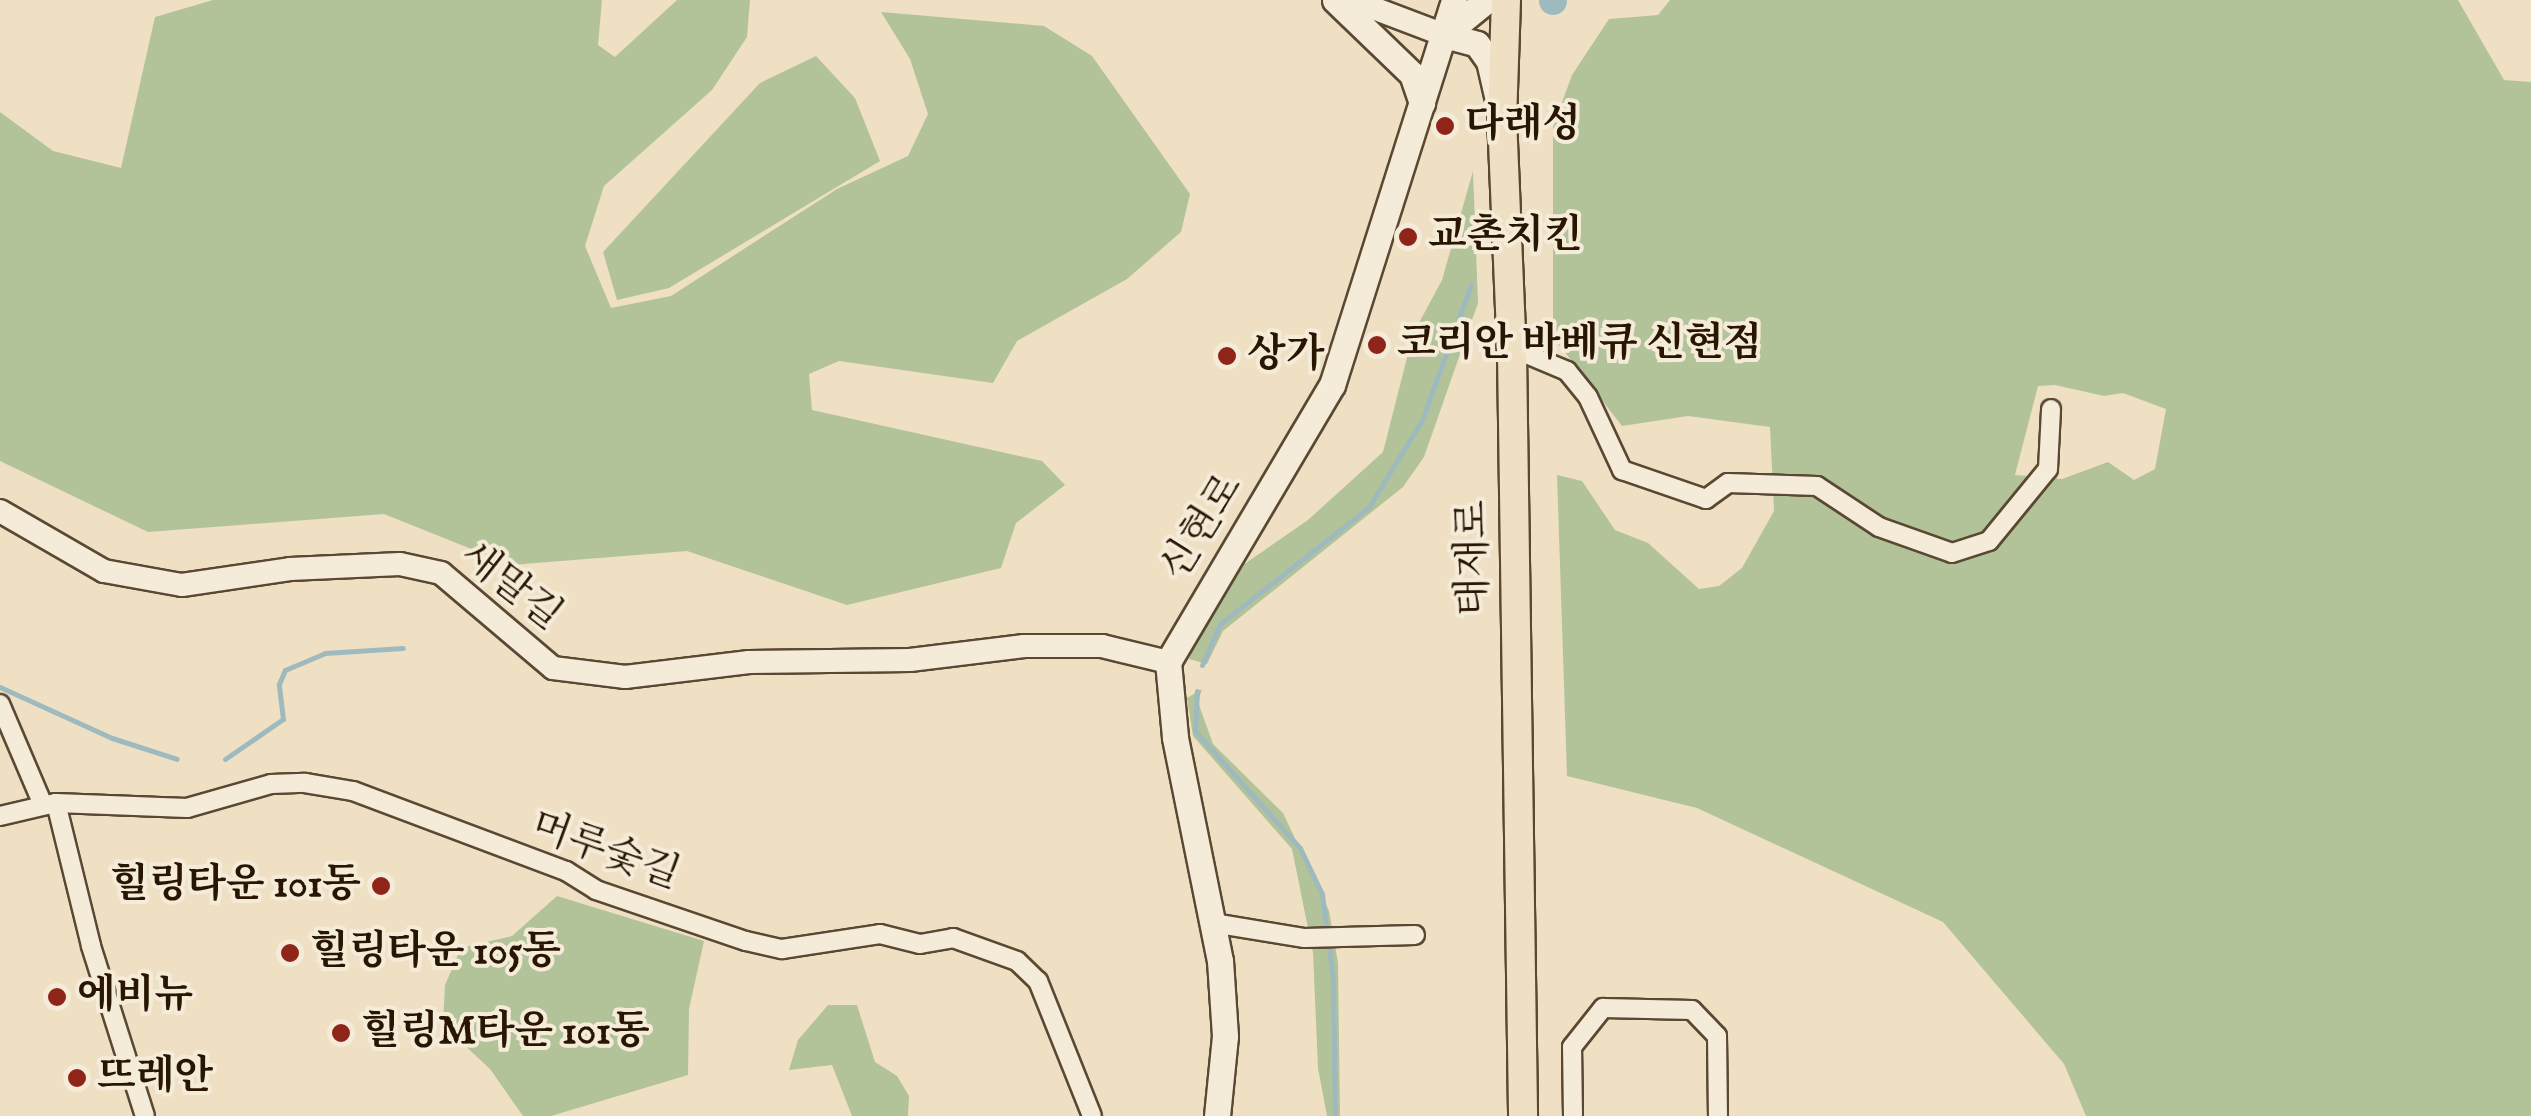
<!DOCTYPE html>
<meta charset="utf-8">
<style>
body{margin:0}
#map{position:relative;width:2531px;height:1116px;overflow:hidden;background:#efe0c4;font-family:"IM FELL English","Noto Serif KR",serif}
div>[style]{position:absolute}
.green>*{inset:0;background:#b2c399}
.stream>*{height:5px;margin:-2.5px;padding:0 2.5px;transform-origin:2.5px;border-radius:2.5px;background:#9fbabf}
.river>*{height:28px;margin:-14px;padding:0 14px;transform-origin:14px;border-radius:14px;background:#9fbabf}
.roads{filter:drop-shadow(2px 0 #5a4832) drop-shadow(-2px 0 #5a4832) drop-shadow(0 2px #5a4832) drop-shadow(0 -2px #5a4832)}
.minor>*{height:18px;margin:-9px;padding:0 9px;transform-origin:9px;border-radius:9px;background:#f5ebd9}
.tertiary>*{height:22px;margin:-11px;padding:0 11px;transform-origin:11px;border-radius:11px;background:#f5ebd9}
.secondary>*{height:25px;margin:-12.5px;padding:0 12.5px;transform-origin:12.5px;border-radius:12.5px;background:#f5ebd9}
.primary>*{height:28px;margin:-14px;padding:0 14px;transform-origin:14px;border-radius:14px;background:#efe0c4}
.dots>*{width:28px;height:28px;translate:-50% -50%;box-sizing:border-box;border:5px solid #f5ebd9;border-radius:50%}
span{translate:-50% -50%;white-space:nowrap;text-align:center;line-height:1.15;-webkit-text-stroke:8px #f5ebd9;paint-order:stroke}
.poi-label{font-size:40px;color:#281601;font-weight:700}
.left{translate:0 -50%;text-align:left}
.right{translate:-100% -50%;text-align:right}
.street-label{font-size:40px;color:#281601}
</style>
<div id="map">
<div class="green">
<div style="clip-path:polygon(213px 0,602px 0,598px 45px,615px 57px,677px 0,750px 0,747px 37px,712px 90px,604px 186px,585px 246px,611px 308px,671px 296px,837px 189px,908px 156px,928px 114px,910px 59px,881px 12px,1044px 26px,1092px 56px,1190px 194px,1181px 232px,1127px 279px,1017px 341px,993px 383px,839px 361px,809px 374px,812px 410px,1042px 461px,1065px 485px,1016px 523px,1001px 568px,847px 605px,687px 551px,511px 565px,384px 514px,148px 532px,0 461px,0 112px,53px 151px,121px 168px,155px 17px)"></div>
<div style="clip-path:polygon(evenodd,1670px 0,2458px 0,2504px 80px,2531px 82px,2531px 1116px,2086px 1116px,2064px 1064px,1943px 922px,1697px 808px,1567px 776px,1557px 475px,1582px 481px,1615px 530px,1648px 543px,1699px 589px,1719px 586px,1742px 568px,1774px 511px,1770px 427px,1688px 416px,1622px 426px,1553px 337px,1553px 127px,1572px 75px,1609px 19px,1658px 15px,1670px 0,2055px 385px,2104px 396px,2123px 393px,2166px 409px,2155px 469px,2134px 480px,2108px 462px,2062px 479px,2015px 475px,2038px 386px,2055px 385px)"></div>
<div style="clip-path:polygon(816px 56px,855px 98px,880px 161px,669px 288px,617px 300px,603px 252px,760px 83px)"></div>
<div style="clip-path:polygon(1473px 171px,1478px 303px,1424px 457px,1403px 487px,1223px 631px,1207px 664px,1189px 659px,1194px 638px,1240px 567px,1308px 520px,1383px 452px,1413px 334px,1442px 280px)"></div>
<div style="clip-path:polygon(1202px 689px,1198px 702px,1213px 744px,1283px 813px,1329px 911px,1338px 963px,1340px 1116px,1327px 1116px,1318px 1068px,1313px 953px,1292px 849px,1193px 736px,1187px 698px)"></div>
<div style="clip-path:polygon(557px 896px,704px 941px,689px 1009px,688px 1075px,551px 1116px,523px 1116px,490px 1069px,443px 1025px,445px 985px,461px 948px,512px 936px)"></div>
<div style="clip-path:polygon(828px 1005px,857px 1005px,875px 1062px,897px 1076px,909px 1096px,908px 1116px,852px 1116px,832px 1065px,789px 1070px,798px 1040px)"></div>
</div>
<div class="stream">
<div style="left:1202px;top:665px;width:45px;rotate:-66.3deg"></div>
<div style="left:1220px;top:624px;width:189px;rotate:-38.1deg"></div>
<div style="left:1369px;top:507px;width:102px;rotate:-58.7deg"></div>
<div style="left:1422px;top:420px;width:144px;rotate:-70.1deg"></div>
<div style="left:0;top:687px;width:123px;rotate:24.5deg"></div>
<div style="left:112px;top:738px;width:68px;rotate:17.9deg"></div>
<div style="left:1197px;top:691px;width:40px;rotate:92.9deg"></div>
<div style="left:1195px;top:731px;width:157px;rotate:48.1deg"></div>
<div style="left:1300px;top:848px;width:51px;rotate:64.4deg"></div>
<div style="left:1322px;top:894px;width:87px;rotate:82.7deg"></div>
<div style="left:1333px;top:980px;width:136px;rotate:89.2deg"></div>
<div style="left:225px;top:759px;width:70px;rotate:-34.6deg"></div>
<div style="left:283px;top:719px;width:35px;rotate:-97deg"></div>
<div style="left:279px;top:684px;width:15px;rotate:-67deg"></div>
<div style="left:285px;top:670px;width:43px;rotate:-23deg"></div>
<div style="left:325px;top:653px;width:78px;rotate:-3.7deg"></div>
</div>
<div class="river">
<div style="left:1553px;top:1px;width:1px;rotate:-90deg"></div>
</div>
<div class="roads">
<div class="minor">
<div style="left:1524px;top:353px;width:47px;rotate:22.7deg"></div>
<div style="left:1567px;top:371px;width:33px;rotate:51deg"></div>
<div style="left:1588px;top:397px;width:81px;rotate:65deg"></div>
<div style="left:1622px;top:470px;width:89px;rotate:19deg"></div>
<div style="left:1706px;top:499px;width:27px;rotate:-36deg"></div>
<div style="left:1728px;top:483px;width:89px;rotate:1.9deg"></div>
<div style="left:1817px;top:486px;width:74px;rotate:33.5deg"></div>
<div style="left:1879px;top:527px;width:77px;rotate:19.6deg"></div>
<div style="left:1952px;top:553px;width:39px;rotate:-18deg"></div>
<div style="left:1989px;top:541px;width:93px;rotate:-50.7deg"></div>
<div style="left:2048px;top:469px;width:60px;rotate:-87.1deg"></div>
<div style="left:0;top:704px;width:110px;rotate:66.9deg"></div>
<div style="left:56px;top:803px;width:147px;rotate:76.2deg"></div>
<div style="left:91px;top:946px;width:178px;rotate:72.4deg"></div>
<div style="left:0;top:816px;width:57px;rotate:-13.1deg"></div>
<div style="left:56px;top:803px;width:131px;rotate:2.2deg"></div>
<div style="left:187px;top:808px;width:87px;rotate:-15.9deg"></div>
<div style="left:271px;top:784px;width:34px;rotate:-2deg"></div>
<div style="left:305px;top:783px;width:49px;rotate:9.5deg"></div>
<div style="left:353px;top:791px;width:228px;rotate:20.6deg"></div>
<div style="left:566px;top:871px;width:36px;rotate:32deg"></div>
<div style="left:596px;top:890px;width:158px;rotate:18.8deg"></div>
<div style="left:746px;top:941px;width:37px;rotate:13deg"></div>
<div style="left:782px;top:949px;width:99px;rotate:-8.7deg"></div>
<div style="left:880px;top:934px;width:41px;rotate:14deg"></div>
<div style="left:920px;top:944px;width:34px;rotate:-10deg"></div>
<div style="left:953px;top:938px;width:68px;rotate:19.8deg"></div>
<div style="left:1017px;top:961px;width:29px;rotate:44deg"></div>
<div style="left:1038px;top:981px;width:145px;rotate:68.2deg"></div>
<div style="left:1213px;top:923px;width:93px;rotate:9.3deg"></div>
<div style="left:1305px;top:938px;width:110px;rotate:-1.6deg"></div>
<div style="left:1573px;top:1116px;width:69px;rotate:-90.8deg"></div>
<div style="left:1572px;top:1047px;width:50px;rotate:-51.5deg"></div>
<div style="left:1603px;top:1008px;width:89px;rotate:1.3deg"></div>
<div style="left:1692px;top:1010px;width:36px;rotate:46deg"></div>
<div style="left:1717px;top:1036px;width:80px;rotate:89.3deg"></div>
</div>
<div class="tertiary">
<div style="left:1352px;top:0;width:98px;rotate:20.8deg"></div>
<div style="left:0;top:511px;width:120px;rotate:30deg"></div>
<div style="left:104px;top:571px;width:79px;rotate:10.2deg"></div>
<div style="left:182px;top:585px;width:109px;rotate:-8.4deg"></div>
<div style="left:290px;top:569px;width:110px;rotate:-2.6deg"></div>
<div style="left:400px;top:564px;width:42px;rotate:12.4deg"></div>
<div style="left:441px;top:573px;width:147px;rotate:40.3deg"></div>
<div style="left:553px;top:668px;width:73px;rotate:7.1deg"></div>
<div style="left:625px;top:677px;width:125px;rotate:-6.9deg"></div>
<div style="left:749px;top:662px;width:161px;rotate:-0.7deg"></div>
<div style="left:910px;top:660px;width:115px;rotate:-7deg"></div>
<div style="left:1024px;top:646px;width:78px"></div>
<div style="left:1102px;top:646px;width:68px;rotate:13.6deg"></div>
</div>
<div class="secondary">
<div style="left:1335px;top:0;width:107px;rotate:43.9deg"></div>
<div style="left:1412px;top:74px;width:31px;rotate:71deg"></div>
<div style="left:1444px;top:35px;width:34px;rotate:15deg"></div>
<div style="left:1477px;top:44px;width:21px;rotate:55deg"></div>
<div style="left:1489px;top:61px;width:35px;rotate:77deg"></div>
<div style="left:1444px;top:35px;width:55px;rotate:-39.1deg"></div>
<div style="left:1217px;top:1116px;width:80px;rotate:-84.3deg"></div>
<div style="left:1225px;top:1036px;width:75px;rotate:-93.8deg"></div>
<div style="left:1220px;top:961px;width:228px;rotate:-101.4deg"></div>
<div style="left:1175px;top:737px;width:75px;rotate:-95.3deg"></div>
<div style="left:1168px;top:662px;width:322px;rotate:-59.4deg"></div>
<div style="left:1332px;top:385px;width:404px;rotate:-72.4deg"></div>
</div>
<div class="primary">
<div style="left:1506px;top:0;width:118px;rotate:91.9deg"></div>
<div style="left:1502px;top:118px;width:235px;rotate:87.6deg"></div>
<div style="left:1512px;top:353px;width:763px;rotate:89.17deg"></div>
</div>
</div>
<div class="dots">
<div style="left:1445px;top:126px;background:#8f2418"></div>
<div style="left:1408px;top:237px;background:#8f2418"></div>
<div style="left:1377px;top:345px;background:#8f2418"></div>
<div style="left:1227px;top:356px;background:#8f2418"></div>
<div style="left:381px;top:886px;background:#8f2418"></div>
<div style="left:290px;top:953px;background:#8f2418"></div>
<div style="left:57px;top:997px;background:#8f2418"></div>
<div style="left:341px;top:1033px;background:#8f2418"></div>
<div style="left:77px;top:1078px;background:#8f2418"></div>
</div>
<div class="poi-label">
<span class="left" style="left:1465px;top:126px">다래성</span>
<span class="left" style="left:1428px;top:237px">교촌치킨</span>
<span class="left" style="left:1397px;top:345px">코리안 바베큐 신현점</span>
<span class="left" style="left:1247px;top:356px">상가</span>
<span class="right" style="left:361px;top:886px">힐링타운 101동</span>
<span class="left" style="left:310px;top:953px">힐링타운 105동</span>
<span class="left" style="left:77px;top:997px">에비뉴</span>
<span class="left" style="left:361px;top:1033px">힐링M타운 101동</span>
<span class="left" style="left:97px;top:1078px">뜨레안</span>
</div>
<div class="street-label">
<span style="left:1203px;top:528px;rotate:-58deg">신현로</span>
<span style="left:1475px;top:558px;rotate:-91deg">태재로</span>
<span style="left:510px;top:587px;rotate:38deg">새말길</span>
<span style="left:605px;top:852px;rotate:20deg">머루숯길</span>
</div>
</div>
